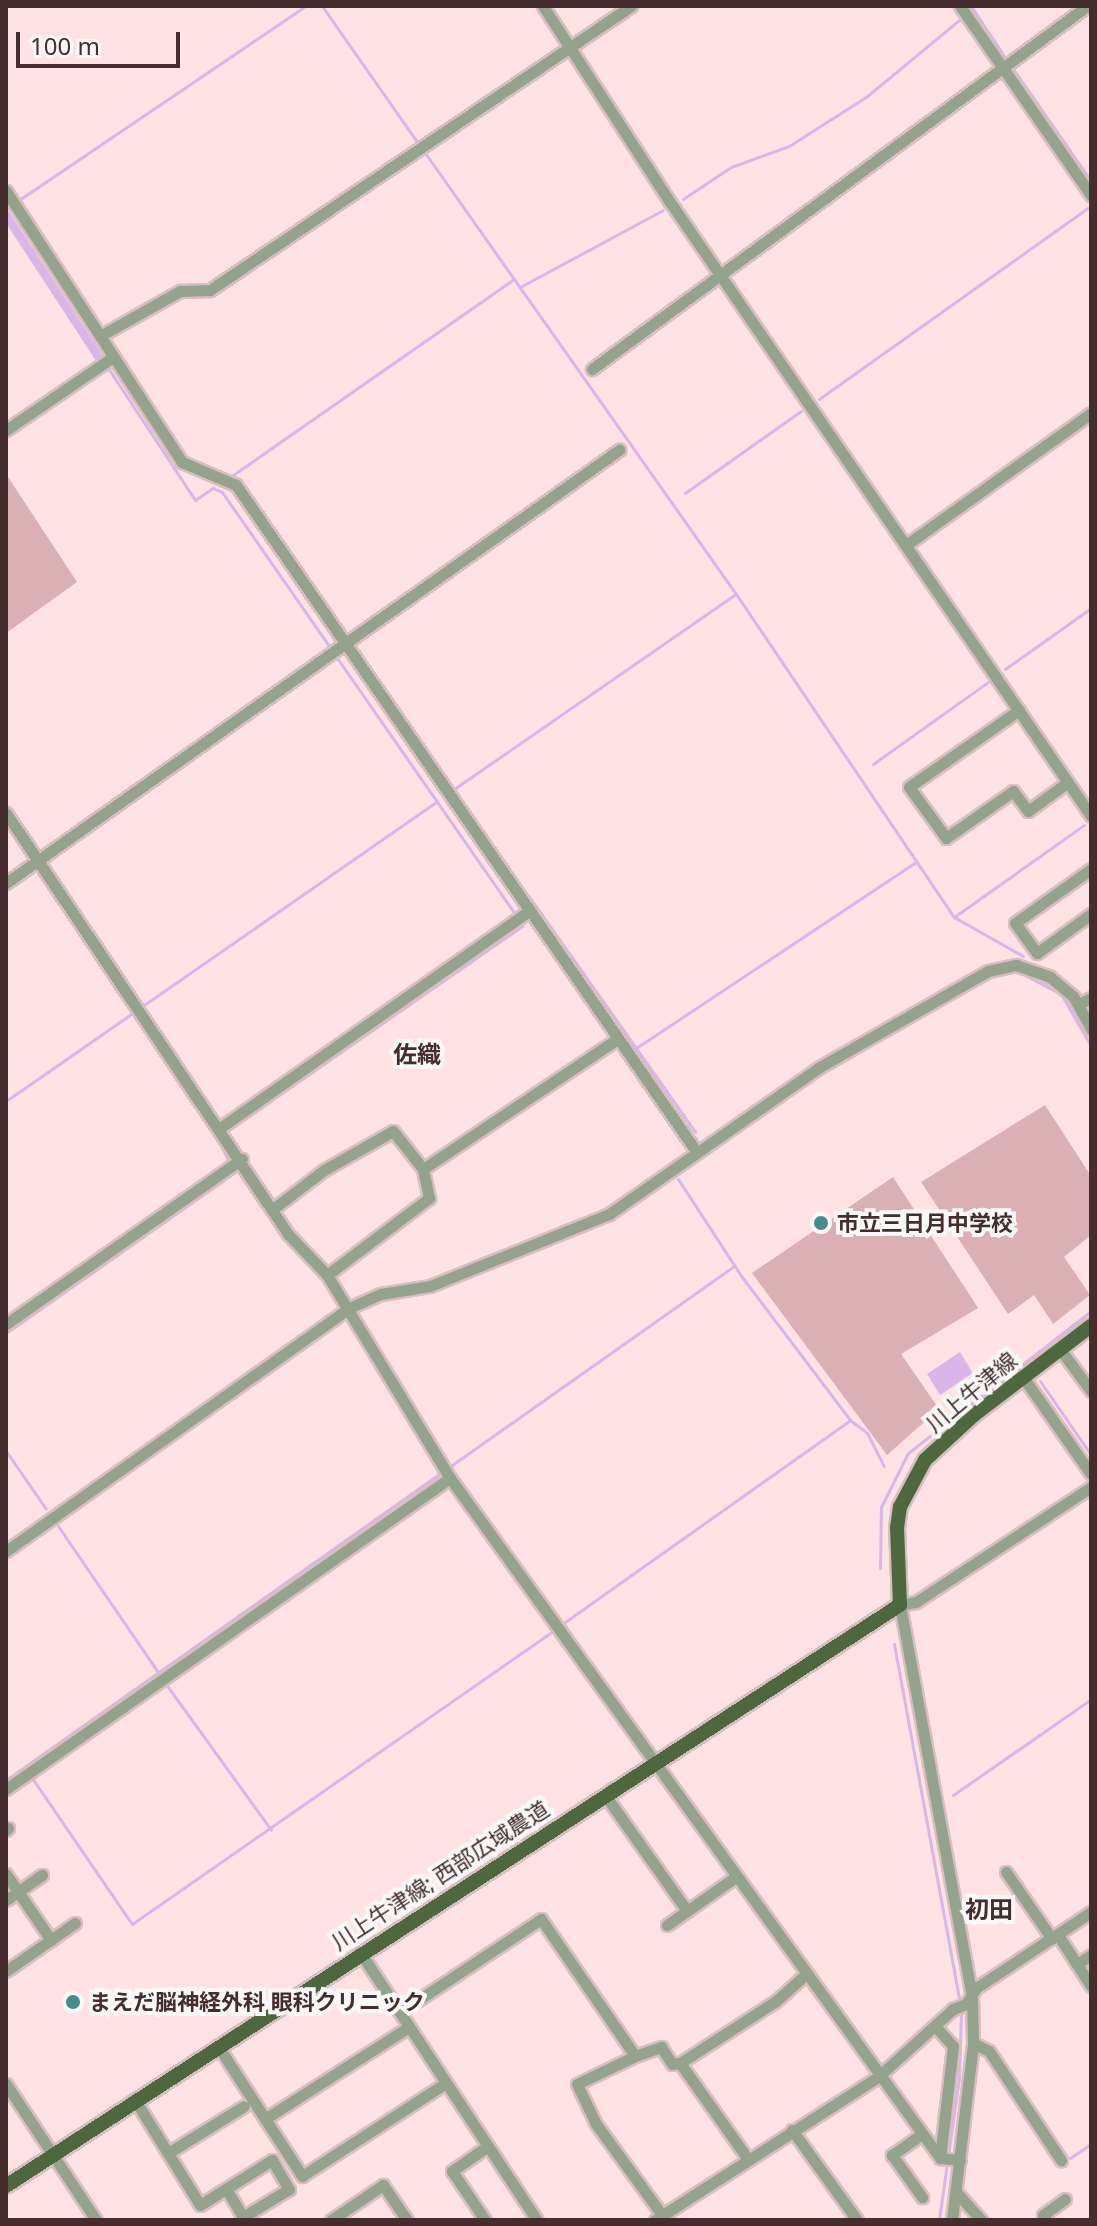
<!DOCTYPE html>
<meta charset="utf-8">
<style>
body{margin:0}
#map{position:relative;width:1097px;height:2226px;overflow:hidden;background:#ffe3e4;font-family:"Noto Sans","Noto Sans JP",sans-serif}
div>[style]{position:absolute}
.green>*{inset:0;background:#dbb0b2}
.water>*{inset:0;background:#dab5ea}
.stream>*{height:3px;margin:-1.5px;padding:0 1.5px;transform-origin:1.5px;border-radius:1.5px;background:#dab5ea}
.roads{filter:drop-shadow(2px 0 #dabebf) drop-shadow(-2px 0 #dabebf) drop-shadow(0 2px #dabebf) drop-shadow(0 -2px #dabebf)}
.minor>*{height:11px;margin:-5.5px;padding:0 5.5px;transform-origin:5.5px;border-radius:5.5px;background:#94a38c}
.major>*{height:14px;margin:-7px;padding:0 7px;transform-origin:7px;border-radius:7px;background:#4d683e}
.dots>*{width:22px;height:22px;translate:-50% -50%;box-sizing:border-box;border:4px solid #f8f8f8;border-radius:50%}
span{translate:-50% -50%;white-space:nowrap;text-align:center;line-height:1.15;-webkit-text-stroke:8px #f8f8f8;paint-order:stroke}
.poi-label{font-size:22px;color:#452c2d;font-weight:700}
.left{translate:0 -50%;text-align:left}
.street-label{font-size:22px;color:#452c2d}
.neighbourhood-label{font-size:24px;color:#452c2d;font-weight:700}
.frame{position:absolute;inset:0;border:8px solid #452c2d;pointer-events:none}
.scale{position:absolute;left:16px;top:32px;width:164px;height:36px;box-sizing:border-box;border:4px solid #452c2d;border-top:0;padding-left:10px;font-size:24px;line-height:28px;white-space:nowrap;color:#452c2d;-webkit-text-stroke:6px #f8f8f8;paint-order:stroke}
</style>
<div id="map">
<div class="green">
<div style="clip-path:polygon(6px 474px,77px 582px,6px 633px)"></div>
<div style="clip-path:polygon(1045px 1105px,1091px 1176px,1091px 1235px,1064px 1257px,1090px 1295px,1053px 1324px,1034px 1295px,1008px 1314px,921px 1182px)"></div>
<div style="clip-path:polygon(893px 1177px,978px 1308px,901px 1354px,939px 1409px,887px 1455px,752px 1273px)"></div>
</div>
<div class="water">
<div style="clip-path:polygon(6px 207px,103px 356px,96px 361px,6px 223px)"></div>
<div style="clip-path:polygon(960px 1352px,973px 1373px,940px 1395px,927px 1374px)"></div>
</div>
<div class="stream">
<div style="left:322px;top:6px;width:167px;rotate:55deg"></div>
<div style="left:971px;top:6px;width:64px;rotate:56.6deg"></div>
<div style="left:1011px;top:66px;width:140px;rotate:55.2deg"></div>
<div style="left:423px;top:150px;width:543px;rotate:54.82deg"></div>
<div style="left:736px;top:594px;width:390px;rotate:56deg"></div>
<div style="left:954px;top:917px;width:79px;rotate:29.5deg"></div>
<div style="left:683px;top:199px;width:58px;rotate:-33.7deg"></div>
<div style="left:731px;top:167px;width:62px;rotate:-19.9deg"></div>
<div style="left:789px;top:146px;width:91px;rotate:-32.5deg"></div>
<div style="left:866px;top:97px;width:121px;rotate:-39.6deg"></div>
<div style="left:16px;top:202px;width:349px;rotate:-34.1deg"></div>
<div style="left:520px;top:287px;width:162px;rotate:-28.3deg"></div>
<div style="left:106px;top:365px;width:162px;rotate:56.6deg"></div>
<div style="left:195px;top:500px;width:22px;rotate:-34deg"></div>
<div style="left:213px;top:488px;width:10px;rotate:24deg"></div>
<div style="left:222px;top:492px;width:191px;rotate:55.2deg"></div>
<div style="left:819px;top:399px;width:330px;rotate:-35.4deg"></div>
<div style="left:233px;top:475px;width:343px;rotate:-34.9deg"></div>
<div style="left:685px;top:493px;width:142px;rotate:-35.3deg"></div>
<div style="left:335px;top:655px;width:312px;rotate:55.2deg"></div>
<div style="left:1005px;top:669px;width:105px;rotate:-35.3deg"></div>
<div style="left:873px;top:764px;width:141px;rotate:-35.5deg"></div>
<div style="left:454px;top:789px;width:343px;rotate:-34.7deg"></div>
<div style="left:528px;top:895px;width:290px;rotate:54.8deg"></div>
<div style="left:954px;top:917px;width:159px;rotate:-35.3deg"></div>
<div style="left:1021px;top:973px;width:45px;rotate:27.7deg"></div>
<div style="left:1061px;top:994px;width:60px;rotate:60deg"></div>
<div style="left:144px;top:1005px;width:356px;rotate:-34.8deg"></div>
<div style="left:636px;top:1048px;width:336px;rotate:-33.6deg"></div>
<div style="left:6px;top:1101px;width:156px;rotate:-34.8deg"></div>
<div style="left:230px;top:1129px;width:356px;rotate:-34.8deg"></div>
<div style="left:217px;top:1138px;width:25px;rotate:63deg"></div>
<div style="left:678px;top:1179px;width:117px;rotate:56.9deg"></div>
<div style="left:742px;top:1277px;width:179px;rotate:52.9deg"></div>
<div style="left:850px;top:1420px;width:21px;rotate:37deg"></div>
<div style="left:867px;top:1433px;width:37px;rotate:63deg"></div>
<div style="left:6px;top:1333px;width:280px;rotate:-35.1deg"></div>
<div style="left:1040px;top:1381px;width:90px;rotate:55.4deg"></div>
<div style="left:6px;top:1451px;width:70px;rotate:55.4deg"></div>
<div style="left:452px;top:1465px;width:344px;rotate:-35.2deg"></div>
<div style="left:58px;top:1526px;width:181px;rotate:55.6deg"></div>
<div style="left:880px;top:1568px;width:61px;rotate:-89.1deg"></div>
<div style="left:881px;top:1507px;width:60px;rotate:-63.4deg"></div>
<div style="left:908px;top:1453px;width:232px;rotate:-37.8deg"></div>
<div style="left:565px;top:1622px;width:348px;rotate:-35.3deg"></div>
<div style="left:894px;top:1644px;width:364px;rotate:79.6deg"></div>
<div style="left:168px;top:1687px;width:176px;rotate:54.2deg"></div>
<div style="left:32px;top:1778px;width:177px;rotate:55.6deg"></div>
<div style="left:132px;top:1924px;width:513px;rotate:-34.84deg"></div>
<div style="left:6px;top:1780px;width:530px;rotate:-35.25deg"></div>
<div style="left:953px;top:1795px;width:168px;rotate:-34.8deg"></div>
<div style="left:1070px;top:2158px;width:25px;rotate:-34deg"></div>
<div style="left:939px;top:2220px;width:143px;rotate:-82deg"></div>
<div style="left:959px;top:2078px;width:68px;rotate:-88.3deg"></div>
</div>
<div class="roads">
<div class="minor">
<div style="left:543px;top:6px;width:234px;rotate:57.1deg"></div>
<div style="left:670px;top:202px;width:744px;rotate:55.56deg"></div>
<div style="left:960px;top:6px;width:230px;rotate:55.3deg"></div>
<div style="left:6px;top:191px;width:323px;rotate:57deg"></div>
<div style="left:182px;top:462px;width:59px;rotate:23.1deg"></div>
<div style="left:236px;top:485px;width:809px;rotate:55.37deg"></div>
<div style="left:100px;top:336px;width:92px;rotate:-29.4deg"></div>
<div style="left:180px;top:291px;width:30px;rotate:-2deg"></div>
<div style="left:210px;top:290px;width:508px;rotate:-34deg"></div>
<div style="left:592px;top:369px;width:614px;rotate:-36.25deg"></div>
<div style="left:6px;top:430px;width:130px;rotate:-34.3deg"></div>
<div style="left:906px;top:545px;width:227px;rotate:-35.5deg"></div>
<div style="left:1019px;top:710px;width:134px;rotate:145deg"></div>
<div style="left:909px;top:787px;width:63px;rotate:54deg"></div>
<div style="left:946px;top:838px;width:82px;rotate:-35deg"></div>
<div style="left:1013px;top:791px;width:25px;rotate:53deg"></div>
<div style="left:1028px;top:811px;width:49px;rotate:-35.9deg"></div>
<div style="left:6px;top:813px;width:507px;rotate:56.18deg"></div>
<div style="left:288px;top:1234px;width:57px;rotate:46.4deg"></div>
<div style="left:327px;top:1275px;width:237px;rotate:58.8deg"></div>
<div style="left:450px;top:1478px;width:838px;rotate:54.22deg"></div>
<div style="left:940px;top:2158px;width:20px;rotate:6deg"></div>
<div style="left:1091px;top:869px;width:93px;rotate:144.6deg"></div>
<div style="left:1015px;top:923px;width:37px;rotate:54deg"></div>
<div style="left:1037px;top:953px;width:67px;rotate:-35.8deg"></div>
<div style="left:6px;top:883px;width:751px;rotate:-35.24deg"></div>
<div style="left:1079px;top:1004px;width:13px;rotate:-27deg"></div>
<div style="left:220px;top:1128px;width:378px;rotate:-35.1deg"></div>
<div style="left:273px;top:1209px;width:64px;rotate:-37.4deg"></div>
<div style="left:324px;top:1170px;width:79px;rotate:-29.5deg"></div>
<div style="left:393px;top:1131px;width:48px;rotate:51.7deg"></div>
<div style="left:423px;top:1169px;width:234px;rotate:-33.8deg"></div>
<div style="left:327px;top:1275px;width:128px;rotate:-37deg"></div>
<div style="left:429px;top:1198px;width:30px;rotate:-102deg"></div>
<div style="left:6px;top:1324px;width:288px;rotate:-35deg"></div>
<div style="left:1060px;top:1349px;width:52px;rotate:53.6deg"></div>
<div style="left:1023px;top:1377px;width:118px;rotate:55deg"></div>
<div style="left:6px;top:1551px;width:420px;rotate:-35.3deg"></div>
<div style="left:349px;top:1308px;width:35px;rotate:-24deg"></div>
<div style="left:381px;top:1294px;width:50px;rotate:-9.3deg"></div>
<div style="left:430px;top:1286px;width:193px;rotate:-21.9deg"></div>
<div style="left:609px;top:1214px;width:255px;rotate:-34.9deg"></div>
<div style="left:818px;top:1068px;width:196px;rotate:-29.7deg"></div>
<div style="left:988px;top:971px;width:29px;rotate:-12deg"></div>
<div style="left:1016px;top:965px;width:36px;rotate:19deg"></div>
<div style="left:1050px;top:977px;width:30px;rotate:40deg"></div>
<div style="left:1073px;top:996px;width:38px;rotate:61deg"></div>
<div style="left:6px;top:1789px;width:542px;rotate:-35.01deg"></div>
<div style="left:605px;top:1795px;width:142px;rotate:54.7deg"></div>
<div style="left:6px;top:1830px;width:3px;rotate:-45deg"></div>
<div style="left:1006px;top:1872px;width:81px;rotate:55.5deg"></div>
<div style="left:6px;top:1874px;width:80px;rotate:55.7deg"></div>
<div style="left:6px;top:1900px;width:44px;rotate:-34.8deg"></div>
<div style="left:667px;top:1925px;width:85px;rotate:-35deg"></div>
<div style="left:1058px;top:1935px;width:61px;rotate:57.1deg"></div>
<div style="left:360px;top:1952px;width:321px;rotate:56.6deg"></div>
<div style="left:1077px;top:1964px;width:17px;rotate:-33deg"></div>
<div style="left:6px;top:1971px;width:84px;rotate:-34.8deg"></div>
<div style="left:400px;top:2012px;width:169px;rotate:-33.4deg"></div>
<div style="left:541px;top:1919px;width:166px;rotate:55.5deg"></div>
<div style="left:635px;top:2056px;width:28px;rotate:-19deg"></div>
<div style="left:661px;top:2047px;width:20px;rotate:57deg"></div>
<div style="left:672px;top:2064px;width:8px;rotate:-7deg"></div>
<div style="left:680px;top:2063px;width:118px;rotate:54.7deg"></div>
<div style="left:935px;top:2026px;width:27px;rotate:48deg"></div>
<div style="left:953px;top:2046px;width:113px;rotate:96.6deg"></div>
<div style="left:973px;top:2043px;width:18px;rotate:27deg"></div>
<div style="left:989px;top:2051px;width:131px;rotate:56.6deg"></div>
<div style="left:218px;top:2046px;width:155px;rotate:57.1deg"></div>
<div style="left:302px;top:2176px;width:171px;rotate:-32.9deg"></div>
<div style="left:635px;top:2056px;width:64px;rotate:154.2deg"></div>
<div style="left:577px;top:2084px;width:44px;rotate:64.6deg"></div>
<div style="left:596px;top:2124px;width:112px;rotate:54deg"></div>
<div style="left:680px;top:2063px;width:114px;rotate:-32.9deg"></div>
<div style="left:776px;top:2001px;width:40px;rotate:-42deg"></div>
<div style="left:6px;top:2084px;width:163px;rotate:56.5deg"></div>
<div style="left:135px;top:2100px;width:123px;rotate:58.2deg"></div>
<div style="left:200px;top:2205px;width:85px;rotate:-32deg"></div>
<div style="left:272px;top:2160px;width:34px;rotate:60deg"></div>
<div style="left:289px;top:2189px;width:54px;rotate:148.7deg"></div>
<div style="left:243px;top:2217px;width:33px;rotate:-121deg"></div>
<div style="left:265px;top:2119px;width:171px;rotate:-32.6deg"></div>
<div style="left:792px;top:2130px;width:111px;rotate:54.2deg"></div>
<div style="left:922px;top:2134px;width:37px;rotate:145deg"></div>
<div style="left:892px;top:2155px;width:52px;rotate:54.5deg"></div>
<div style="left:168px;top:2153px;width:89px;rotate:-31.7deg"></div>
<div style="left:956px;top:2192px;width:38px;rotate:48deg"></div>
<div style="left:331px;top:2220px;width:63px;rotate:-33.9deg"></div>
<div style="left:383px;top:2185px;width:42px;rotate:55.6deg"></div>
<div style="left:485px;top:2220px;width:59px;rotate:-124deg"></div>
<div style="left:452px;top:2171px;width:44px;rotate:-34.8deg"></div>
<div style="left:655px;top:2220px;width:266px;rotate:-32.7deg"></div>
<div style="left:879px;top:2076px;width:100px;rotate:-42.2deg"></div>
<div style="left:953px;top:2009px;width:14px;rotate:-21deg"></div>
<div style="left:966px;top:2004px;width:19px;rotate:-58deg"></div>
<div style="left:976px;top:1988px;width:138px;rotate:-33.5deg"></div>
<div style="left:952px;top:2220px;width:178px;rotate:-83.2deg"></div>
<div style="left:973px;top:2043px;width:46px;rotate:-91.2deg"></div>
<div style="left:972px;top:1997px;width:399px;rotate:-100.4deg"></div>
<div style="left:900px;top:1605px;width:16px;rotate:-11deg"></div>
<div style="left:916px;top:1602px;width:209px;rotate:-33.3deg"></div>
<div style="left:1046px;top:2220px;width:6px;rotate:-121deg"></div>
<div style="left:1043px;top:2215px;width:27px;rotate:-36deg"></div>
</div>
<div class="major">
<div style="left:6px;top:2186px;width:1066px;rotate:-33.02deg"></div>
<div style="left:900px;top:1605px;width:77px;rotate:-92.2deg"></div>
<div style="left:897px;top:1528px;width:21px;rotate:-82deg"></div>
<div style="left:900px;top:1507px;width:53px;rotate:-62deg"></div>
<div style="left:925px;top:1460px;width:67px;rotate:-42.6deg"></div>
<div style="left:974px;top:1415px;width:147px;rotate:-37.3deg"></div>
</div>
</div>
<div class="dots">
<div style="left:821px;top:1223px;background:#458d8d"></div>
<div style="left:73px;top:2002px;background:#458d8d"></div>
</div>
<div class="poi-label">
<span class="left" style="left:837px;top:1223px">市立三日月中学校</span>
<span class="left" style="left:89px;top:2002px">まえだ脳神経外科 眼科クリニック</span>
</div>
<div class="street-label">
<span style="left:971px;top:1392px;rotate:-40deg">川上牛津線</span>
<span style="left:440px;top:1875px;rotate:-33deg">川上牛津線; 西部広域農道</span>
</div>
<div class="neighbourhood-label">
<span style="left:417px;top:1054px">佐織</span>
<span style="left:989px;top:1909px">初田</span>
</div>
<div class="frame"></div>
<div class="scale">100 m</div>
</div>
